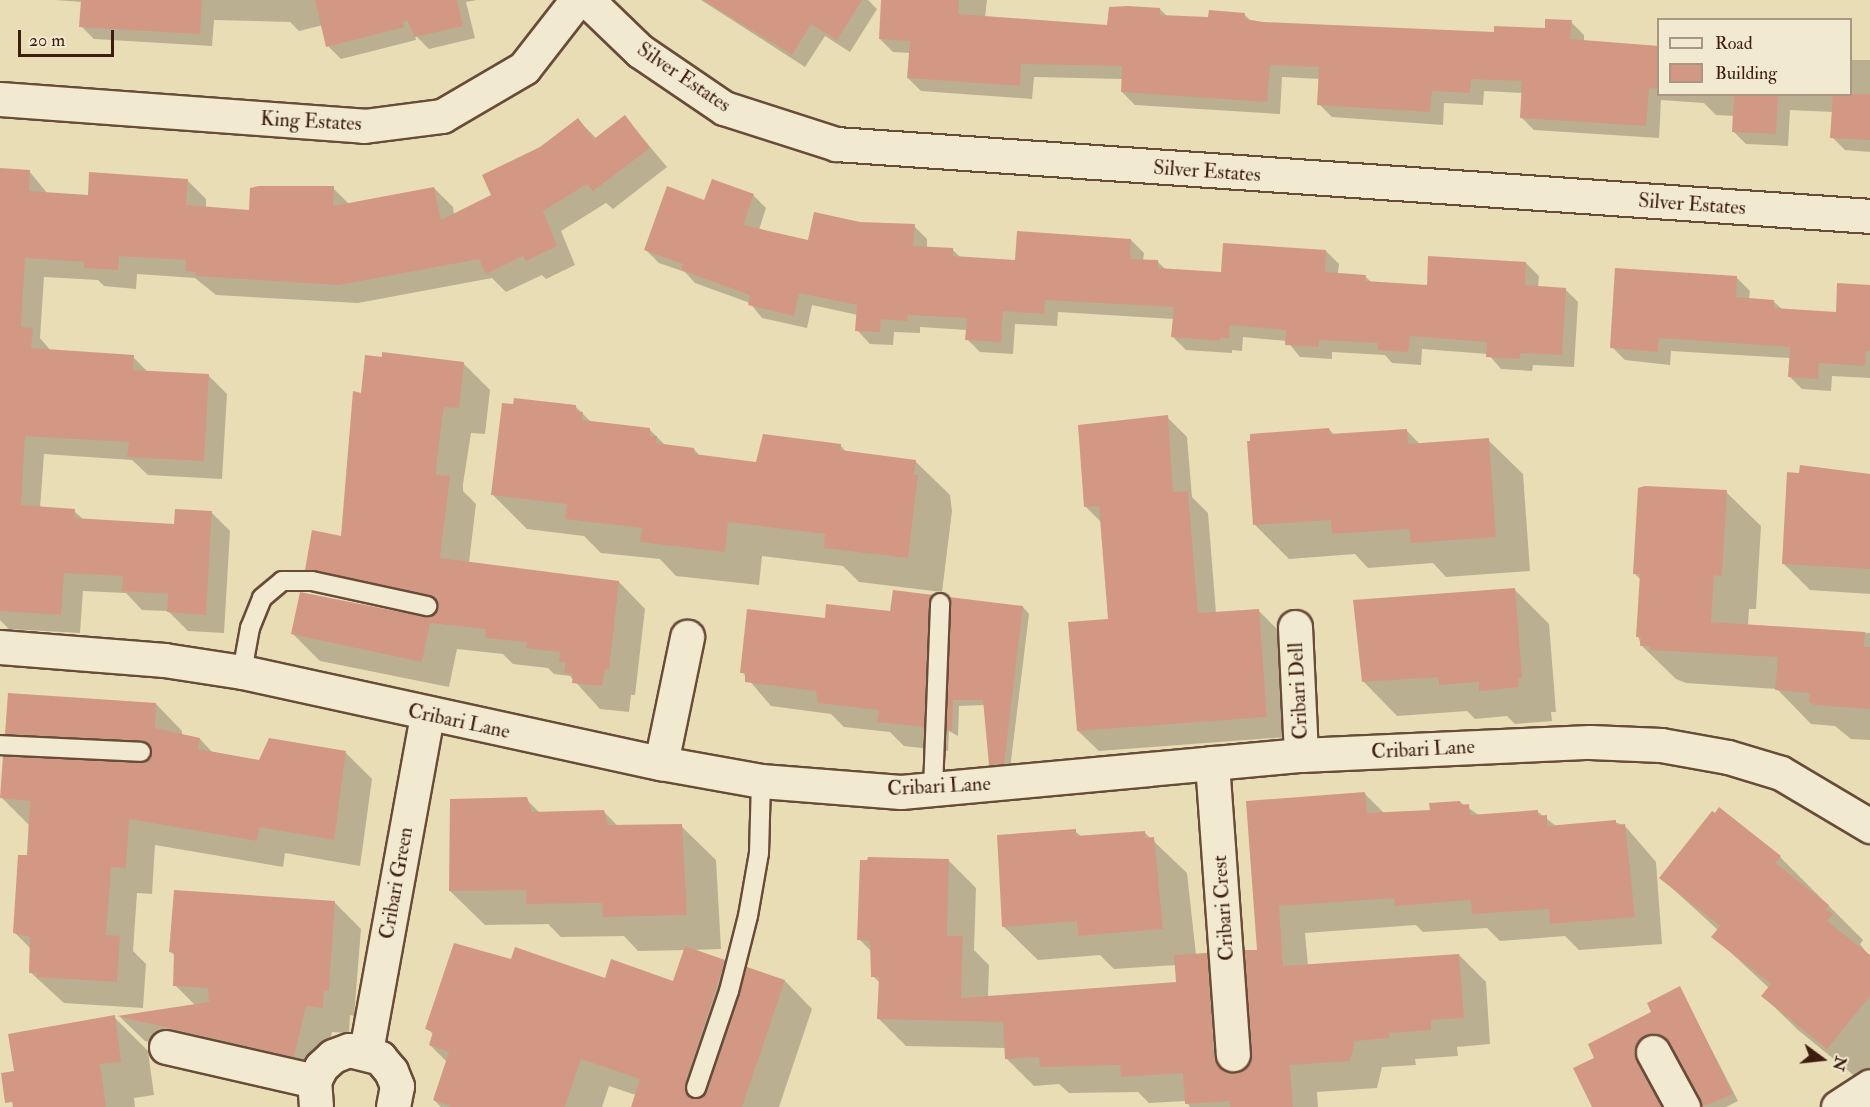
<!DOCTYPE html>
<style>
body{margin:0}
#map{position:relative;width:1870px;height:1107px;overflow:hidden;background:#e9ddb6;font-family:"IM FELL Double Pica",serif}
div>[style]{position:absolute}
.shadow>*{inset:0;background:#0003}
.building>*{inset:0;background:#d39883}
.roads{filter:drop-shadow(2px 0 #694c38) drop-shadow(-2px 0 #694c38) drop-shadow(0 2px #694c38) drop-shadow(0 -2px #694c38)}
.service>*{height:18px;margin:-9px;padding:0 9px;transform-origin:9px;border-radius:9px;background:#f1e9d0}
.minor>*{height:33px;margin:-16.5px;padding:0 16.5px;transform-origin:16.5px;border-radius:16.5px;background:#f1e9d0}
span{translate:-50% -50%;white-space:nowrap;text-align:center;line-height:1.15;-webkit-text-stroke:4.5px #f1e9d0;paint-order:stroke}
.street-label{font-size:20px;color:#3e1c0e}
.legend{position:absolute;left:1657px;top:18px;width:195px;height:78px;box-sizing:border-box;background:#f1e9d0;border:2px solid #a99782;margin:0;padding:8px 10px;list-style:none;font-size:18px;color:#3e1c0e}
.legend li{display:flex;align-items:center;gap:12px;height:30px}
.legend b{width:30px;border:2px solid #a99782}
.north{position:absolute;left:1792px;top:1029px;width:60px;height:60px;-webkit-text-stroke:4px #f1e9d0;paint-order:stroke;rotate:105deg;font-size:16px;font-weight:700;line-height:24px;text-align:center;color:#3e1c0e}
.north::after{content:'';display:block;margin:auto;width:21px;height:27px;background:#3e1c0e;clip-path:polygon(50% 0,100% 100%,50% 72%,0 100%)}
.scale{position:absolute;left:18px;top:30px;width:96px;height:27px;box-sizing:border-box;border:3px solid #3e1c0e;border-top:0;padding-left:8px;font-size:18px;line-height:21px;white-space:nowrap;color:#3e1c0e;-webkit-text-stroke:4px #f1e9d0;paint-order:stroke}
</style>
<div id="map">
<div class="shadow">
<div style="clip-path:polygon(55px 0,477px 0,466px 2px,475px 38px,429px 49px,415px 35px,416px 40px,341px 59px,328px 46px,323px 25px,299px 31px,290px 22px,214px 20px,212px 46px,94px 39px,81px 26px,82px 2px)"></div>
<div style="clip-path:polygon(701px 0,868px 0,877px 9px,850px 52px,825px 36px,805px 67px)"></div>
<div style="clip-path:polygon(883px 0,987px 0,985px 18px,1109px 26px,1160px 9px,1168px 17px,1210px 19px,1245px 15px,1252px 22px,1495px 34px,1546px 30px,1571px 22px,1584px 35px,1584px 42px,1658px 48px,1658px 94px,1850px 94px,1850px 60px,1870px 60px,1870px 152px,1845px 150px,1832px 137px,1833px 112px,1790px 110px,1788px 146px,1746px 144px,1733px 131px,1734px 116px,1716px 115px,1704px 103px,1661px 100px,1659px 138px,1534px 130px,1521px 117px,1522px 93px,1484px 91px,1483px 105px,1444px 103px,1443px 125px,1332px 117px,1319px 104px,1320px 79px,1282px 77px,1280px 114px,1135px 105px,1122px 92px,1123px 79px,1034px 77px,1032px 99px,921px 91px,908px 78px,910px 53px,893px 52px,880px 39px)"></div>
<div style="clip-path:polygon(625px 117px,667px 167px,613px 209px,606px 203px,561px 231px,575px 265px,546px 279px,542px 275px,506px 292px,492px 278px,358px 303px,216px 295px,195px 278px,137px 274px,136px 289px,104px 286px,98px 280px,44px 277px,40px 338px,51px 351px,133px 357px,148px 372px,208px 375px,227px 394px,222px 479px,148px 475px,132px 460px,44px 454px,40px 508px,74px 511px,84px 520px,176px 526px,211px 512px,230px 531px,224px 633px,188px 631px,168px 611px,142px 610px,126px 593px,83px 591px,80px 633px,9px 629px,0 620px,0 169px,29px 171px,48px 194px,89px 196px,187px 180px,206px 199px,206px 208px,250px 212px,333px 188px,349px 204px,434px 188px,453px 207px,454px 215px,493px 196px,541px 148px,578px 120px,597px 139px)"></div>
<div style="clip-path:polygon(753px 195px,766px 208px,759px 230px,809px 242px,860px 223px,914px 226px,927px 239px,927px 248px,953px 250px,961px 258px,1017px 262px,1131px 240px,1144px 253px,1143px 261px,1158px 262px,1166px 270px,1222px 274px,1326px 251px,1339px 264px,1338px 274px,1365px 276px,1372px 283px,1428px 287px,1526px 263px,1539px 276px,1538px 287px,1565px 289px,1578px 302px,1574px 367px,1533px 365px,1532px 371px,1501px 369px,1488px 354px,1422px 349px,1421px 365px,1392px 363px,1385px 355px,1332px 352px,1332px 359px,1300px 357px,1287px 341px,1243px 337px,1242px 351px,1232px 350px,1232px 353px,1186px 350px,1173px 337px,1174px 319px,1058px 312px,1057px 326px,1015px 324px,1013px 354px,980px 352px,967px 339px,967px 330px,920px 327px,920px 333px,894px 332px,893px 345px,870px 344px,857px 330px,858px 315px,812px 305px,807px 328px,762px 318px,750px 303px,695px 283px,685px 272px,659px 263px,646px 250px,705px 202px)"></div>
<div style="clip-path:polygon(1737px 278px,1750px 291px,1749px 299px,1773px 301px,1783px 310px,1837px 313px,1870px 286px,1870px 378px,1832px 376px,1831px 391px,1802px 389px,1789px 376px,1790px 358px,1671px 351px,1670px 365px,1625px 360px,1612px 347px)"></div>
<div style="clip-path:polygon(463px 363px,490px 390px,485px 434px,471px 433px,463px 484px,463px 491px,476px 504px,469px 563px,619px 582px,645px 609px,635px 695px,631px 695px,629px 712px,600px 709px,570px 676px,554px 674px,548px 668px,513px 664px,503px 654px,457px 649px,449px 687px,320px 661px,293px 634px,430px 616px,333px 596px,306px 569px,342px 538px,362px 394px)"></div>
<div style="clip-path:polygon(576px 407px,592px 423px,650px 430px,666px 446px,694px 449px,700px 456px,757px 463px,840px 445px,847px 453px,915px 461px,950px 495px,952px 511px,942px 592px,859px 582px,843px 566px,762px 556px,759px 585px,676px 576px,660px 559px,601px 553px,584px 536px,527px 529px,493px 495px)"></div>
<div style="clip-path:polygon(1167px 417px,1187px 437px,1192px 497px,1208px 513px,1216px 613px,1258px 610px,1279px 631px,1286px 737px,1099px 751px,1078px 731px,1109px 621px,1102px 523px,1086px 507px)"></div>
<div style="clip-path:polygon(1329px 429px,1335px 436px,1406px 430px,1421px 445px,1488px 440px,1523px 474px,1530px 571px,1446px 577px,1433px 563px,1368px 568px,1355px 554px,1289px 559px,1255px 525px,1252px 442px)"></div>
<div style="clip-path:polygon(1870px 476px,1870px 594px,1810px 590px,1784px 564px)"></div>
<div style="clip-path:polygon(1726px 492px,1761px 526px,1756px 609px,1749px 609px,1748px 625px,1870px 633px,1870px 740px,1851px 739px,1835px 726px,1811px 724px,1777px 689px,1686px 683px,1676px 679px,1641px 645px,1638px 636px,1641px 580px,1634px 573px)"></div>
<div style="clip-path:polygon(1515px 590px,1549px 624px,1556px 712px,1551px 712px,1552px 721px,1515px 724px,1507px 716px,1475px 719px,1467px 711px,1397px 716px,1363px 681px)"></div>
<div style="clip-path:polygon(932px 596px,950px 615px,1023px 607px,1029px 614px,1010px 769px,996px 771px,990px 764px,985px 705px,959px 706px,958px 736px,949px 731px,948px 751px,904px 746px,890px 732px,844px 727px,831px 714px,771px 706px,742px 672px,826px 620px,891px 613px)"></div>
<div style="clip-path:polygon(156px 704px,182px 731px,182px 736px,200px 739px,214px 754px,260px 761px,345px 752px,372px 779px,360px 866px,285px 853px,283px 867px,155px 845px,152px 894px,137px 893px,133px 951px,146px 964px,143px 1008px,64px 1003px,30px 972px,31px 949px,14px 932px,29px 857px,29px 825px,2px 798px,33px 759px,7px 733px)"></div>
<div style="clip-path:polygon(1365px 794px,1385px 814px,1431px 811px,1460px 802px,1480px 816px,1538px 812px,1556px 826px,1615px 822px,1625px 826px,1656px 862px,1662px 944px,1579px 950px,1565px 936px,1500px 941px,1487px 928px,1423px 932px,1416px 925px,1305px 933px,1308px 966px,1459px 955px,1486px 982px,1490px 1044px,1457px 1047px,1458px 1056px,1415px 1059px,1416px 1065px,1382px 1067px,1377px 1088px,1317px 1092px,1318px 1107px,1190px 1107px,1186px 1101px,1149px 1103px,1138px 1092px,1069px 1093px,1059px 1084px,1034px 1086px,1007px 1059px,1006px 1048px,906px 1046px,879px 1019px,880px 983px,873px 976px,872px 952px,859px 939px,948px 860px,976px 888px,974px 950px,989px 965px,988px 998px,1177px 983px,1176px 965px,1114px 969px,1100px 955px,1038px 960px,1003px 926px,1075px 831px,1082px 837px,1144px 832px,1187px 873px,1196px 955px,1206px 955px,1234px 982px,1240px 1072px,1245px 1070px,1253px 1054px,1258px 951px,1248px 802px)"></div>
<div style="clip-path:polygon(526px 799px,540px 813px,604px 812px,619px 827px,681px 826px,716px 860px,721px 949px,692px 950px,725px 961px,744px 980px,785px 981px,812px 1009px,779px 1107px,632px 1107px,636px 1095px,609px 1086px,602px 1107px,441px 1107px,434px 1100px,447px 1062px,430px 1045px,434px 1035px,427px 1028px,512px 961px,606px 980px,674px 983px,685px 950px,638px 951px,624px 936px,561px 937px,548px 924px,485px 925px,450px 891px)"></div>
<div style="clip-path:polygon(1720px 809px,1780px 857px,1863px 940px,1860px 944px,1870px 957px,1870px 1072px,1862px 1082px,1798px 1030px,1763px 996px,1769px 988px,1713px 936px,1718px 930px,1661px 878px)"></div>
<div style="clip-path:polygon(335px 903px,361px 929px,354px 1016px,350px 1015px,349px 1033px,332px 1032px,320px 1082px,145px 1041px,120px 1017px,195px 1005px,175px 985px,176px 957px,171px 952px)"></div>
<div style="clip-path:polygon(1680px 988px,1738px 1101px,1726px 1107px,1702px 1107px,1701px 1098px,1670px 1041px,1651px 1041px,1642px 1049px,1642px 1068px,1665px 1107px,1594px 1107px,1597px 1058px)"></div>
<div style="clip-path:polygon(114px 1017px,148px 1051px,154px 1095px,134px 1098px,135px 1107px,21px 1107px)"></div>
</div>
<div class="building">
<div style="clip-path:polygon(81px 0,202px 0,200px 34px,79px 27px)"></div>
<div style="clip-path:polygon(315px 0,457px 0,463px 26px,415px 37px,407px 20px,403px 22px,404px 27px,326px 47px)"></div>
<div style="clip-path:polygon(703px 0,862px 0,837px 40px,811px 24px,792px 55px)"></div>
<div style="clip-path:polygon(881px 0,959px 0,958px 14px,1107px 25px,1109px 7px,1128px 6px,1160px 8px,1160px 15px,1208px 17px,1209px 10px,1245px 13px,1245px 19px,1263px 22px,1494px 32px,1494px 26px,1545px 28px,1545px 19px,1572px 20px,1570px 39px,1659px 46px,1659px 89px,1649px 88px,1646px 126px,1520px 118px,1522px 81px,1471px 79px,1470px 93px,1432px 91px,1430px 112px,1317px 105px,1319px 67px,1270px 65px,1267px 102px,1121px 92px,1122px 66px,1021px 64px,1020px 86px,907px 78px,910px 41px,879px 39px)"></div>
<div style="clip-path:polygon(1734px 94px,1778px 94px,1776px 134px,1732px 132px)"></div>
<div style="clip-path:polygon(1833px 94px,1870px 94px,1870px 140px,1830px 138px)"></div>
<div style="clip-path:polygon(625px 115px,650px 148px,593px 191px,587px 184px,543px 211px,557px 246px,526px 261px,523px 256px,486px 274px,479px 259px,339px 285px,196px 276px,196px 272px,186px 271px,186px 260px,119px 256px,118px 270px,84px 268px,84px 262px,25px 258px,21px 327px,33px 328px,31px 348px,134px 355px,133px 370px,209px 374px,204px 461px,127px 457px,129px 442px,25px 436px,21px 505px,75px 509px,74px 518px,174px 524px,175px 509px,212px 511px,206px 615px,167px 612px,168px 594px,122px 591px,123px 576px,64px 573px,61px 615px,0 611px,0 168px,30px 170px,29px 191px,88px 195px,89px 172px,188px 179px,186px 205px,249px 210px,250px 188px,259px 186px,334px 186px,333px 206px,434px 187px,441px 220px,491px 195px,482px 175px,540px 147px,578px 118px,594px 139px)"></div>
<div style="clip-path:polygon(712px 179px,754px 194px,743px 225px,808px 240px,814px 212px,860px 222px,915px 224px,913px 246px,953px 248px,953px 256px,1015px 260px,1017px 231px,1131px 239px,1130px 259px,1158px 260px,1158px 268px,1221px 272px,1223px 243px,1326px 250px,1325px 272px,1366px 275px,1365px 281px,1427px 285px,1428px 256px,1526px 262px,1525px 285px,1566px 288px,1562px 355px,1520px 353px,1520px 359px,1486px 357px,1487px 342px,1410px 336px,1408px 352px,1378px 350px,1378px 343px,1319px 340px,1319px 347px,1285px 345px,1286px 330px,1230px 325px,1229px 338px,1220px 338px,1220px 341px,1171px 337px,1174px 307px,1045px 300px,1044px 314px,1003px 311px,1001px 342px,965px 340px,967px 318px,908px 315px,907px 321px,881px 319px,880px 332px,855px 331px,857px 305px,799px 293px,794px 316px,748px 305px,750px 295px,681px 270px,683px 264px,644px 250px,667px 186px,704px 200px)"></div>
<div style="clip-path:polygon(1615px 268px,1737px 276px,1736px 297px,1774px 300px,1774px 308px,1836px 312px,1837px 283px,1870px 285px,1870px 351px,1866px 351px,1865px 366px,1819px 363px,1818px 379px,1788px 377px,1790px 347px,1659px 338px,1658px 352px,1610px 348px)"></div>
<div style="clip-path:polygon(382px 352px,464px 362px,459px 408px,444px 407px,437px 457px,436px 475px,450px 476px,440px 558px,619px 581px,609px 670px,605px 669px,602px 686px,572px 683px,573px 674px,564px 673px,566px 662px,559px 662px,560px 652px,526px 648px,527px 642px,485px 638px,486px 629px,430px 623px,422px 662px,291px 634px,300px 592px,425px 617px,438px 609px,437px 602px,429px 595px,305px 570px,312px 530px,341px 536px,353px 391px,361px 393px,365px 355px,382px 357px)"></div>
<div style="clip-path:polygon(514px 398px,576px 405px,576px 411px,583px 412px,582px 420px,650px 428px,650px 436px,657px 436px,656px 443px,694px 448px,694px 454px,756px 462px,763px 434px,841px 444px,840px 450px,916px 460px,914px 475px,918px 475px,908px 558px,824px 548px,825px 534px,728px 522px,725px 552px,640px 542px,642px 528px,565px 519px,567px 504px,491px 495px,502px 403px,513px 404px)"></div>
<div style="clip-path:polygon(1168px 415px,1173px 492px,1188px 491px,1198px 613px,1259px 609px,1267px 717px,1077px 731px,1068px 622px,1108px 619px,1099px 506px,1084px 507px,1078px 425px)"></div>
<div style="clip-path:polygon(1329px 428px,1330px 434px,1407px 429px,1408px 444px,1489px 438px,1496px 537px,1411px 543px,1409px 529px,1332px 534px,1331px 520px,1253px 525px,1247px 441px,1250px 441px,1250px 434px)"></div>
<div style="clip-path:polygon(1800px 465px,1870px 474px,1870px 569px,1782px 564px,1787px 472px,1799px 473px)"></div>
<div style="clip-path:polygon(1645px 486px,1727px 490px,1722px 576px,1714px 575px,1711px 622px,1865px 632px,1864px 647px,1870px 647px,1870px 709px,1815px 705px,1809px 702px,1810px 693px,1775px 690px,1778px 657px,1650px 650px,1650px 646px,1640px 646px,1641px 637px,1636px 637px,1640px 574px,1633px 574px,1638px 488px)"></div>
<div style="clip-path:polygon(1515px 588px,1522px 678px,1518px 678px,1519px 687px,1479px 691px,1479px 682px,1439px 685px,1439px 677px,1362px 682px,1353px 600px)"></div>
<div style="clip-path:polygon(893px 590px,933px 595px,929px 603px,924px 727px,877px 722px,879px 710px,818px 703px,816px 691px,745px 682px,745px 673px,740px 673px,747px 609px,825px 618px,826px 604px,890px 611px)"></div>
<div style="clip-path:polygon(949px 597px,1023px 606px,1004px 764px,989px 765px,983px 700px,953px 700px,952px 731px,946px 730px)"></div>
<div style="clip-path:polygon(8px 693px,156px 703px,155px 728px,200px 738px,198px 749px,259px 760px,269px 738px,346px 751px,334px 840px,259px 827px,257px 841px,129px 819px,126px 868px,111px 867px,106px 935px,120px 936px,117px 982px,36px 977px,37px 973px,29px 973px,30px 937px,13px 933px,18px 855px,27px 855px,30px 801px,0 798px,3px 756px,140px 763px,150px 759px,152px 752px,142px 741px,5px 734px)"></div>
<div style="clip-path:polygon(1365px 792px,1367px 813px,1430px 810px,1429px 803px,1460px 801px,1461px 805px,1469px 804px,1470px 815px,1538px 810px,1538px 816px,1547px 815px,1547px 826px,1616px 820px,1616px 825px,1625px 824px,1635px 917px,1550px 924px,1549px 909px,1472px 914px,1471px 900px,1395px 906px,1394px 898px,1279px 906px,1283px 966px,1459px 954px,1464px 1018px,1431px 1020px,1431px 1030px,1389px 1033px,1389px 1038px,1355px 1041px,1350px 1061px,1290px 1065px,1293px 1107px,1230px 1107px,1230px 1101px,1185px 1104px,1183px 1073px,1121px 1077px,1120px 1065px,1040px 1067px,1039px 1057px,1005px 1059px,1003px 1022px,877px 1019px,879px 977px,871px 977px,870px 941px,857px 940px,860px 860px,867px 860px,868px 857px,949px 859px,947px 936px,963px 936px,961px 998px,1176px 982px,1174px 955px,1207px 953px,1214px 1056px,1225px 1071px,1243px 1070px,1252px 1053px,1244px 950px,1257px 950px,1246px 801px)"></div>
<div style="clip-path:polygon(527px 797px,532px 812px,604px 810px,608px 825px,682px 824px,687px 915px,603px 917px,602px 903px,526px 904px,526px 890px,449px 891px,450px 799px)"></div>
<div style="clip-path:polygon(1719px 807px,1781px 856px,1775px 863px,1829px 905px,1826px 909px,1833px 914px,1827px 921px,1870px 955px,1870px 996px,1827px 1049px,1761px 996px,1771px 984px,1711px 937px,1720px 926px,1659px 878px,1712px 811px,1715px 813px)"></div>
<div style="clip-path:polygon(1076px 829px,1076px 836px,1145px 831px,1145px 838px,1154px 837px,1163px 929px,1078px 936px,1077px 921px,1002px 927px,997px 835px)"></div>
<div style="clip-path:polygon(174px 890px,335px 901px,329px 991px,324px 990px,323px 1008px,306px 1006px,294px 1057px,117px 1016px,209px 1002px,208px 988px,173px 986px,174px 953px,169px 952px)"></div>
<div style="clip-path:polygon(454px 943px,511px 959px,515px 947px,605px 978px,611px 959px,673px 981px,685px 946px,725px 960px,685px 1084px,687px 1095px,693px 1099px,707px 1092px,747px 967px,785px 980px,742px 1107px,631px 1107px,640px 1079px,581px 1059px,565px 1107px,452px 1107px,433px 1100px,449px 1052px,429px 1045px,433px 1032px,425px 1029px)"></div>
<div style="clip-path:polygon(1680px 986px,1733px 1094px,1702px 1107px,1669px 1043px,1653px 1033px,1637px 1042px,1634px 1052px,1662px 1107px,1592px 1107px,1573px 1068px,1594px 1058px,1588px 1044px,1651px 1012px,1647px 1003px)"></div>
<div style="clip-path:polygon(115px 1015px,121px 1062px,100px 1064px,106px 1107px,13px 1107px,12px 1102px,5px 1103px,1px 1073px,14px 1071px,8px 1034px)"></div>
</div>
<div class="roads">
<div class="service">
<div style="left:242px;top:672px;width:45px;rotate:-79.7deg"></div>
<div style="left:250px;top:628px;width:32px;rotate:-68deg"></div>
<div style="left:262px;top:598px;width:26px;rotate:-40deg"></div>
<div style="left:282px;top:581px;width:30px"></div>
<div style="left:312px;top:581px;width:118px;rotate:12.3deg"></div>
<div style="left:0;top:745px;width:141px;rotate:2.8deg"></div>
<div style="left:933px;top:789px;width:186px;rotate:-87.8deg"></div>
<div style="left:696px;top:1088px;width:102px;rotate:-71.2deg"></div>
<div style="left:729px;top:991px;width:77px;rotate:-75.8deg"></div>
<div style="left:748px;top:916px;width:64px;rotate:-80.1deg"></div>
<div style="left:759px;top:853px;width:72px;rotate:-88.4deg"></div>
</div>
<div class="minor">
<div style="left:587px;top:0;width:74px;rotate:43.9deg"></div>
<div style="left:640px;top:51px;width:102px;rotate:34.2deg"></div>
<div style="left:724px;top:108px;width:118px;rotate:17.8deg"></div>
<div style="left:836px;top:144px;width:1037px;rotate:3.98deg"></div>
<div style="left:0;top:99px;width:365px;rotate:4.2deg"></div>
<div style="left:364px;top:126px;width:79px;rotate:-7.3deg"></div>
<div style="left:442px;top:116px;width:95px;rotate:-30.3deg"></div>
<div style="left:524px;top:68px;width:86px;rotate:-52.1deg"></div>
<div style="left:1295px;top:627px;width:128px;rotate:87.3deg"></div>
<div style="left:0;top:647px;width:165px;rotate:4.5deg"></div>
<div style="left:164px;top:660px;width:79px;rotate:8.7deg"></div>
<div style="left:242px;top:672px;width:429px;rotate:12.3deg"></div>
<div style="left:661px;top:763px;width:102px;rotate:10.2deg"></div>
<div style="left:761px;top:781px;width:140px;rotate:4.5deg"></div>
<div style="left:901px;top:792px;width:402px;rotate:-5.3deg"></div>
<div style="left:1301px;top:755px;width:289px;rotate:-2.6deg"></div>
<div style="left:1590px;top:742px;width:71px;rotate:2.4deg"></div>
<div style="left:1661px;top:745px;width:68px;rotate:10.2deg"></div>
<div style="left:1728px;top:757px;width:55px;rotate:16.8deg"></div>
<div style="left:1781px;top:773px;width:104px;rotate:30.8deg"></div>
<div style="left:661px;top:763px;width:129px;rotate:-78.3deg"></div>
<div style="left:1212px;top:763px;width:292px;rotate:85.9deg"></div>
<div style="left:166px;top:1047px;width:152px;rotate:12.9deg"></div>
<div style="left:366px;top:1051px;width:341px;rotate:-79.7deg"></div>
<div style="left:1653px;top:1052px;width:63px;rotate:61.4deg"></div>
<div style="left:316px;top:1107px;width:26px;rotate:-94deg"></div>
<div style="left:314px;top:1081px;width:16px;rotate:-63deg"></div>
<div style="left:321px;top:1067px;width:16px;rotate:-43deg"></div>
<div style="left:333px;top:1056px;width:17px;rotate:-21deg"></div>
<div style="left:349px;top:1050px;width:32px;rotate:14deg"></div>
<div style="left:380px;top:1058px;width:17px;rotate:50deg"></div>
<div style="left:391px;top:1071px;width:16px;rotate:68deg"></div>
<div style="left:397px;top:1086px;width:21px;rotate:101deg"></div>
<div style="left:1838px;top:1107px;width:38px;rotate:-33deg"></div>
</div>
</div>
<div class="street-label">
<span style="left:684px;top:77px;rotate:34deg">Silver Estates</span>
<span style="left:311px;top:121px;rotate:3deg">King Estates</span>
<span style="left:1207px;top:171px;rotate:4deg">Silver Estates</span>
<span style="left:1692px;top:204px;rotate:4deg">Silver Estates</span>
<span style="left:1298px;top:691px;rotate:-93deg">Cribari Dell</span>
<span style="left:459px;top:721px;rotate:12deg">Cribari Lane</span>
<span style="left:1423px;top:749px;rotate:-3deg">Cribari Lane</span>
<span style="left:939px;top:786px;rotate:-3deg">Cribari Lane</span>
<span style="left:396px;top:883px;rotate:-80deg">Cribari Green</span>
<span style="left:1223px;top:908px;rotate:-94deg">Cribari Crest</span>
</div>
<ul class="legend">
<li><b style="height:8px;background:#f1e9d0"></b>Road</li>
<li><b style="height:16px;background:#d39883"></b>Building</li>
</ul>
<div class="north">N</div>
<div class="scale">20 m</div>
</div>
